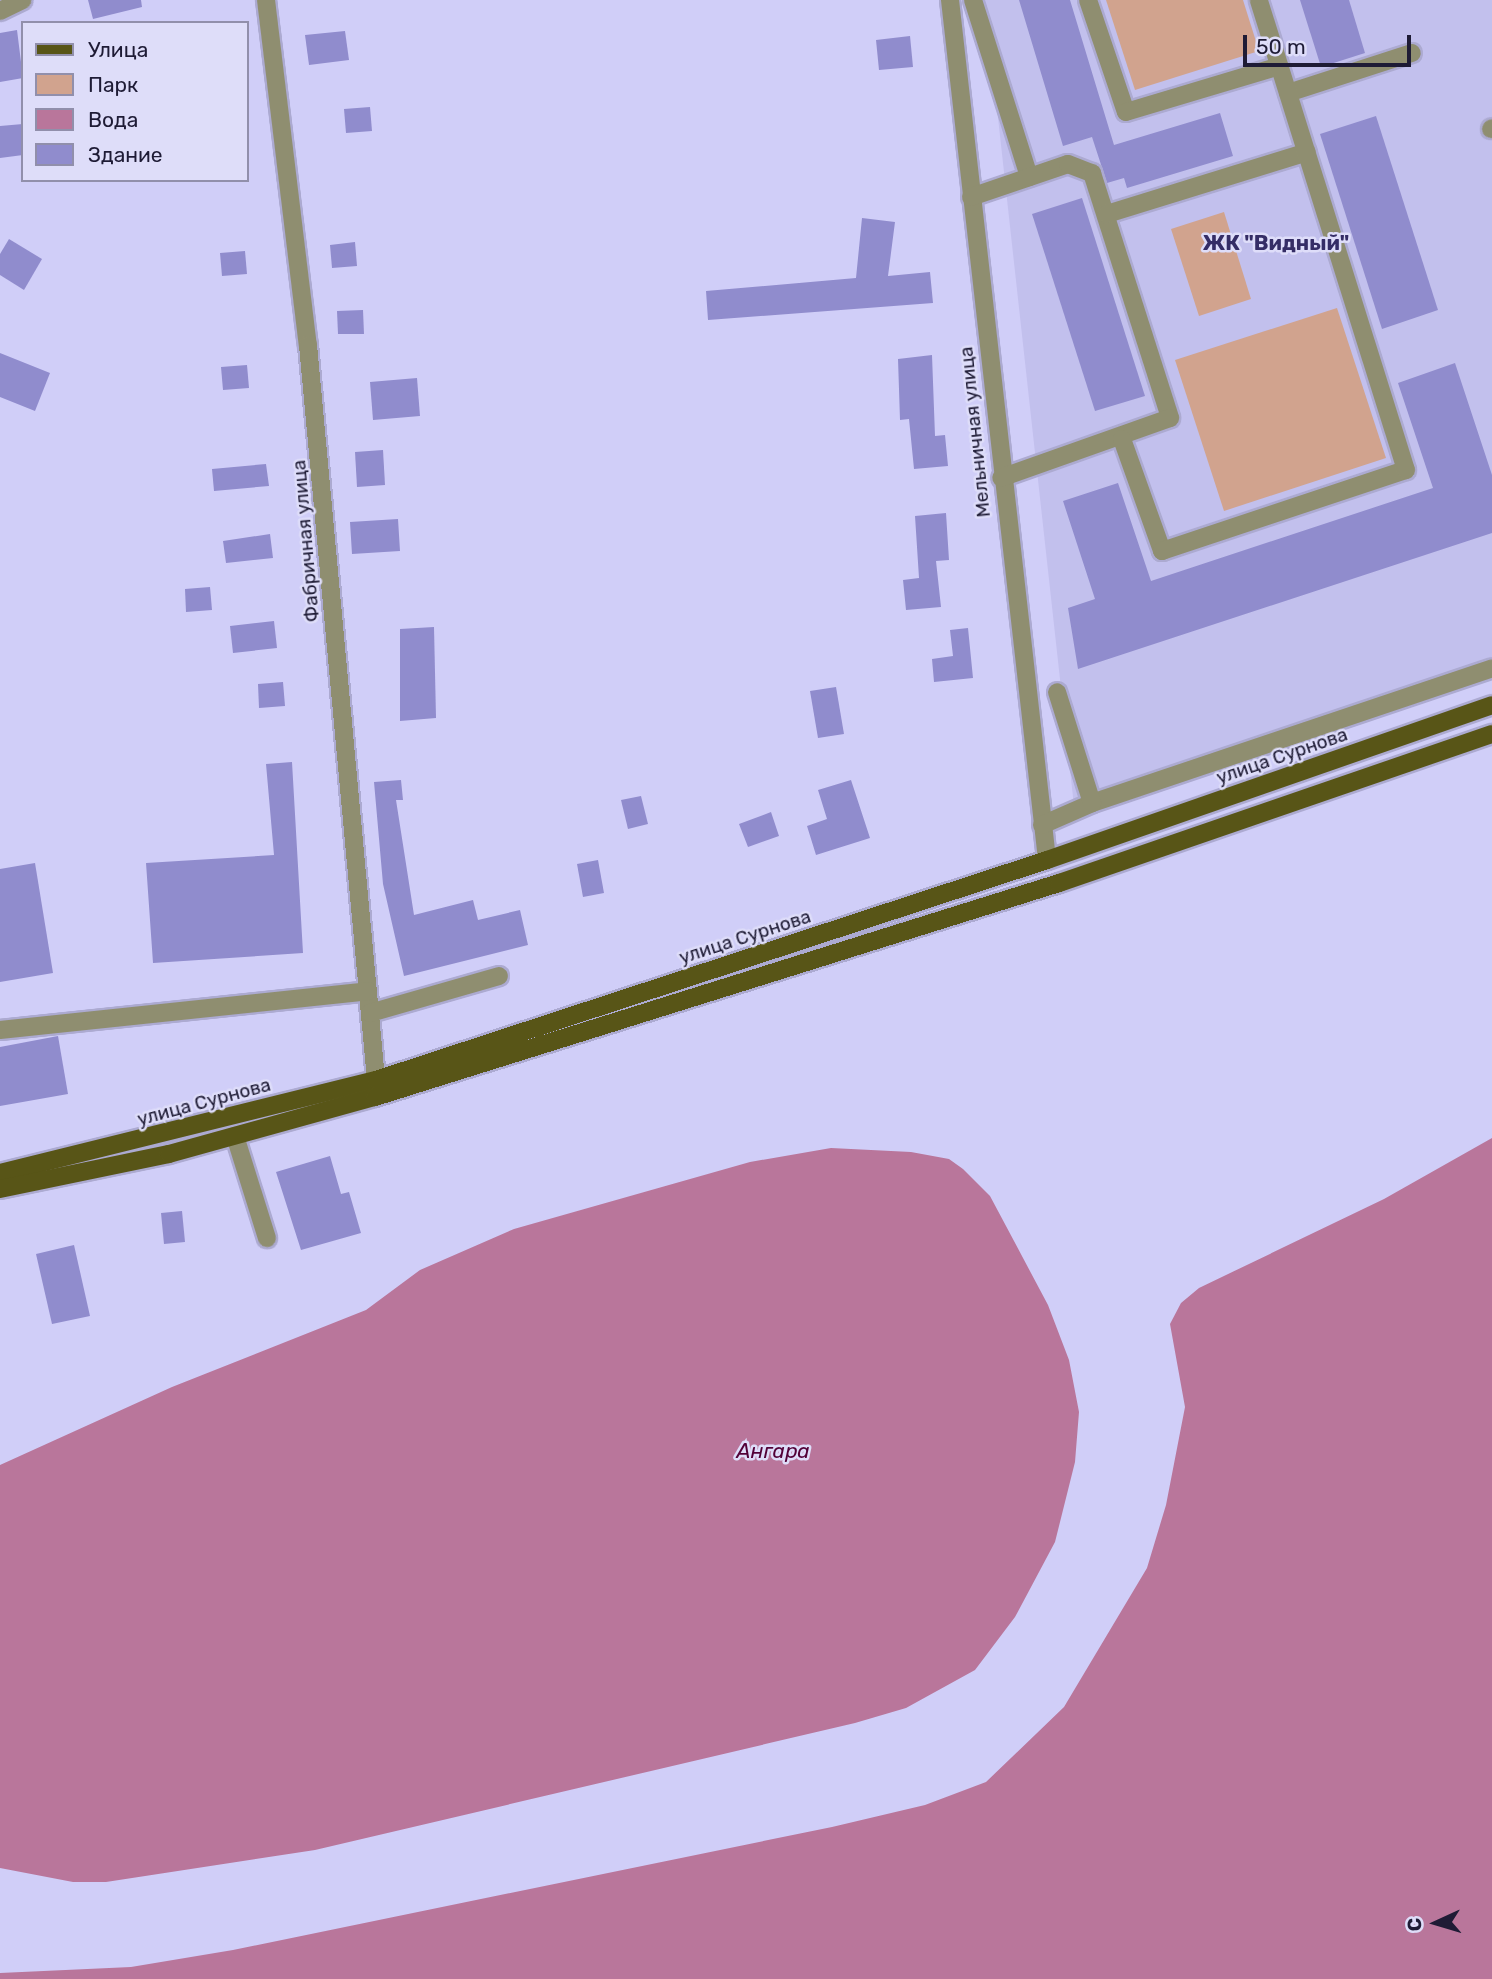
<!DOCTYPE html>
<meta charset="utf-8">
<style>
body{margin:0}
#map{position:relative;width:1492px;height:1979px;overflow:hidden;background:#d0cef8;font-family:Rubik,sans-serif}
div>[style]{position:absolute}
.built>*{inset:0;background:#c2c0ed}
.green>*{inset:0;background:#d1a38e}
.water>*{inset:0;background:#b9769b}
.building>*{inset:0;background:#908ccd}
.roads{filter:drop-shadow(2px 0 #acaad1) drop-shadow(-2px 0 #acaad1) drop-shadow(0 2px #acaad1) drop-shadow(0 -2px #acaad1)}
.minor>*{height:18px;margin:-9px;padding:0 9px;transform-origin:9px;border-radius:9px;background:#8f8e70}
.major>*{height:18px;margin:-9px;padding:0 9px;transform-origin:9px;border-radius:9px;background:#585517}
span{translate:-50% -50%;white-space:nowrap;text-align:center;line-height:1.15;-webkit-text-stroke:5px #deddf9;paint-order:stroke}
.street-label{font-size:19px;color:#1e1b35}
.neighbourhood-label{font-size:21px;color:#352d66;font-weight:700}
.water-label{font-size:21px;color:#520037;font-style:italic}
.legend{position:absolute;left:21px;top:21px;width:228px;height:161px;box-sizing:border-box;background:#deddf9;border:2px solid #918fab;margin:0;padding:9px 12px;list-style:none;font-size:21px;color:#1e1b35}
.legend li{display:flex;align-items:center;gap:14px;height:35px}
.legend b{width:35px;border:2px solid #918fab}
.north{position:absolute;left:1401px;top:1888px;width:70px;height:70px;-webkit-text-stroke:5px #deddf9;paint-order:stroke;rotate:266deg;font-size:19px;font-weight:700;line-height:28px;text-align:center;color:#1e1b35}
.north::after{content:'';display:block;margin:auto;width:24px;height:32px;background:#1e1b35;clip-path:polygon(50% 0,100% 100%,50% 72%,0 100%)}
.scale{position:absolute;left:1243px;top:35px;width:168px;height:32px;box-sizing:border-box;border:4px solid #1e1b35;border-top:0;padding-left:9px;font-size:21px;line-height:24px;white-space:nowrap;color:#1e1b35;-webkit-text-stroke:5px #deddf9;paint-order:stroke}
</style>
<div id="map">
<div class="built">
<div style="clip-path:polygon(985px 0,1492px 0,1492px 669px,1075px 815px)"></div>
</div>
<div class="green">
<div style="clip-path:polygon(1106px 0,1243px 0,1259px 51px,1135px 90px)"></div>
<div style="clip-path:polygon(1224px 212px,1251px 299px,1199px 316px,1171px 229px)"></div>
<div style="clip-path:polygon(1337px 308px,1386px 458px,1224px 511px,1175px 360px)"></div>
</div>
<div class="water">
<div style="clip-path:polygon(1492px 1138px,1492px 1979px,0 1979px,0 1973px,131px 1967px,233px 1950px,832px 1827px,925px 1805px,986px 1782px,1064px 1707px,1147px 1568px,1166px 1505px,1185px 1407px,1170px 1324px,1181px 1303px,1199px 1288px,1384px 1199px)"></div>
<div style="clip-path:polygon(831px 1148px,911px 1152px,949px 1159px,963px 1169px,990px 1196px,1048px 1305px,1069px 1360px,1079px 1412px,1075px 1462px,1055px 1542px,1015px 1617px,975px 1670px,906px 1708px,855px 1723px,315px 1850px,106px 1882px,73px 1882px,0 1868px,0 1465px,172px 1387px,366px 1310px,420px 1270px,514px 1229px,750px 1162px)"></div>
</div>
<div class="building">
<div style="clip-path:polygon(88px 0,141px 0,142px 7px,93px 19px)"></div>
<div style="clip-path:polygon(1019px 0,1070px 0,1114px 145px,1220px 113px,1233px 156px,1127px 188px,1124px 178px,1107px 183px,1092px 137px,1063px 146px)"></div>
<div style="clip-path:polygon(1300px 0,1349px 0,1365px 53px,1321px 67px)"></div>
<div style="clip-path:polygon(17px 30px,23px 78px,0 82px,0 33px)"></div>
<div style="clip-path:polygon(345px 31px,349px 60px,309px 65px,305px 35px)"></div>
<div style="clip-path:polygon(910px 36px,913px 67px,879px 70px,876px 40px)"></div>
<div style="clip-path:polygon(370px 107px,372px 131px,346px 133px,344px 109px)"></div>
<div style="clip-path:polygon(1376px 116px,1438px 310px,1382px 329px,1320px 134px)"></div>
<div style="clip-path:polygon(23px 124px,23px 155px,0 158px,0 126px)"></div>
<div style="clip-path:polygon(1082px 198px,1145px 396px,1095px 411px,1032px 214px)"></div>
<div style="clip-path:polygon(862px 218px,895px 222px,888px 276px,930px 272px,933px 303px,708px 320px,706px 291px,856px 278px)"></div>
<div style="clip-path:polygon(9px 239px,42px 259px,24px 290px,0 275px,0 254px)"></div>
<div style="clip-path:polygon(355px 242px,357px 266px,332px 268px,330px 245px)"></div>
<div style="clip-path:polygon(245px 251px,247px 274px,222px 276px,220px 253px)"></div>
<div style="clip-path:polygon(363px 310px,364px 334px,338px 334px,337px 311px)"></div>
<div style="clip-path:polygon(0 353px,50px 373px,35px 411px,0 397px)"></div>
<div style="clip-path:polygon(932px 355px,935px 436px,945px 435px,948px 466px,914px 469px,909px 419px,900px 420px,898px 359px)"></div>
<div style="clip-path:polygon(1455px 363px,1492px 475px,1492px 533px,1078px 669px,1068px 608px,1095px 599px,1063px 501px,1118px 483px,1151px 581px,1433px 488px,1398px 383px)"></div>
<div style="clip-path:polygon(247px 365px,249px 388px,223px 390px,221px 367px)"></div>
<div style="clip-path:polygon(417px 378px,420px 416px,373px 420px,370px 382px)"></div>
<div style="clip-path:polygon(383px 450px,385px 485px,357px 487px,355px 452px)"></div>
<div style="clip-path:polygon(266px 464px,269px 486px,214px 491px,212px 469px)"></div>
<div style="clip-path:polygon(946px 513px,949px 560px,936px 561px,941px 607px,906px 610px,903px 580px,919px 578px,915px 516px)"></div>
<div style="clip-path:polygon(398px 519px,400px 551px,352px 554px,350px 522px)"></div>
<div style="clip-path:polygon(270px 534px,273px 558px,226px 563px,223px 541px)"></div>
<div style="clip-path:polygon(210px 587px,212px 610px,186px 612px,185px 589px)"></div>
<div style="clip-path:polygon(274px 621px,277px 648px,233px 653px,230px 626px)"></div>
<div style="clip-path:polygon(434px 627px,436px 718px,400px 721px,400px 629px)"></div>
<div style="clip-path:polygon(968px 628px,973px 678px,934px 682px,932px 659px,953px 656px,950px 630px)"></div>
<div style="clip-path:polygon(283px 682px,285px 706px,259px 708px,258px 684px)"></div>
<div style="clip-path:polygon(836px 687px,844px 734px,818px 738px,810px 691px)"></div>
<div style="clip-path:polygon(292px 762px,303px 953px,153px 963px,146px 863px,274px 855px,266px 764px)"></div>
<div style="clip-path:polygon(401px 780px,403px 800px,396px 800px,414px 915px,473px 900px,478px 920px,520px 910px,528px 945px,404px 976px,383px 884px,374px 782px)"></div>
<div style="clip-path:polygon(851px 780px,870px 838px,816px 855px,807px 826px,827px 819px,818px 790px)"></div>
<div style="clip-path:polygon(641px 796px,648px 824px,628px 829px,621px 800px)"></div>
<div style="clip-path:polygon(771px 812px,779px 836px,748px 847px,739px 824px)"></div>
<div style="clip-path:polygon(598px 860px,604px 893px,583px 897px,577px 864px)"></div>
<div style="clip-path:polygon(35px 863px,53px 973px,0 982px,0 869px)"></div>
<div style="clip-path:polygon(58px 1036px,68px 1094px,0 1106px,0 1047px)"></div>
<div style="clip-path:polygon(330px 1156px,341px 1194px,349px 1192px,361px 1233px,301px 1250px,276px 1172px)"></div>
<div style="clip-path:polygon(182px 1211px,185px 1242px,164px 1244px,161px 1213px)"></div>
<div style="clip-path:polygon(74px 1245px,90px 1316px,52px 1324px,36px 1254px)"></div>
</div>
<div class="roads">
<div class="minor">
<div style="left:266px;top:0;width:348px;rotate:83.1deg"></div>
<div style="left:308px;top:345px;width:738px;rotate:84.71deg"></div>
<div style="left:950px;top:0;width:865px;rotate:83.56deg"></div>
<div style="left:973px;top:0;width:186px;rotate:72.4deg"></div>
<div style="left:1088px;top:0;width:118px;rotate:71.3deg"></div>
<div style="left:1126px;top:112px;width:160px;rotate:-16.7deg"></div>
<div style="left:0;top:11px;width:25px;rotate:-26deg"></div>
<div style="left:1288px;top:93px;width:130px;rotate:-17.9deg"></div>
<div style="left:1491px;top:129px;width:1px;rotate:-45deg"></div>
<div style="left:971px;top:197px;width:102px;rotate:-18.8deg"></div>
<div style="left:1068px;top:164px;width:26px;rotate:21deg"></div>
<div style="left:1092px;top:173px;width:257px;rotate:72.3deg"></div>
<div style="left:1170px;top:418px;width:179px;rotate:160.5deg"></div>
<div style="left:1107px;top:214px;width:209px;rotate:-17.2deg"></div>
<div style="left:1122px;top:439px;width:119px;rotate:70.3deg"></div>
<div style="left:1162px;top:551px;width:257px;rotate:-18.4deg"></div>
<div style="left:1406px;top:470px;width:492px;rotate:-107.4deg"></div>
<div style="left:1092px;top:803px;width:422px;rotate:-18.6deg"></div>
<div style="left:1042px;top:825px;width:55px;rotate:-23.7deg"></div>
<div style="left:1092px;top:803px;width:116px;rotate:-107.5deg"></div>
<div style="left:370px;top:1013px;width:134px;rotate:-16deg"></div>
<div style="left:0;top:1030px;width:370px;rotate:-6deg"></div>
<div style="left:235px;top:1136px;width:107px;rotate:72.6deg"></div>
</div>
<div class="major">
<div style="left:0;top:1173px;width:387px;rotate:-13.9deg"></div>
<div style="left:376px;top:1080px;width:706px;rotate:-18.15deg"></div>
<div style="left:1047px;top:860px;width:471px;rotate:-19.2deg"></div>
<div style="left:0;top:1189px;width:173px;rotate:-11.7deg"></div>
<div style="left:169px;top:1154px;width:214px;rotate:-15.5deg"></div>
<div style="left:375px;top:1097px;width:717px;rotate:-17.37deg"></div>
<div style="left:1059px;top:883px;width:458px;rotate:-19deg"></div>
</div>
</div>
<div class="street-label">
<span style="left:975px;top:432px;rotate:-96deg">Мельничная улица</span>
<span style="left:306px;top:541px;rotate:-95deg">Фабричная улица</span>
<span style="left:1282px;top:756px;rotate:-19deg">улица Сурнова</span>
<span style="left:745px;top:937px;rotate:-18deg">улица Сурнова</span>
<span style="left:204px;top:1102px;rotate:-15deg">улица Сурнова</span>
</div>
<div class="neighbourhood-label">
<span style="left:1276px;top:243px">ЖК "Видный"</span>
</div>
<div class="water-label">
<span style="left:773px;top:1451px">Ангара</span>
</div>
<ul class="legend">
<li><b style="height:9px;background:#585517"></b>Улица</li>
<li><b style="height:19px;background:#d1a38e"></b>Парк</li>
<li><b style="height:19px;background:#b9769b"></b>Вода</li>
<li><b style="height:19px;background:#908ccd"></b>Здание</li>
</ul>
<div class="north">С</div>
<div class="scale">50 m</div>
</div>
